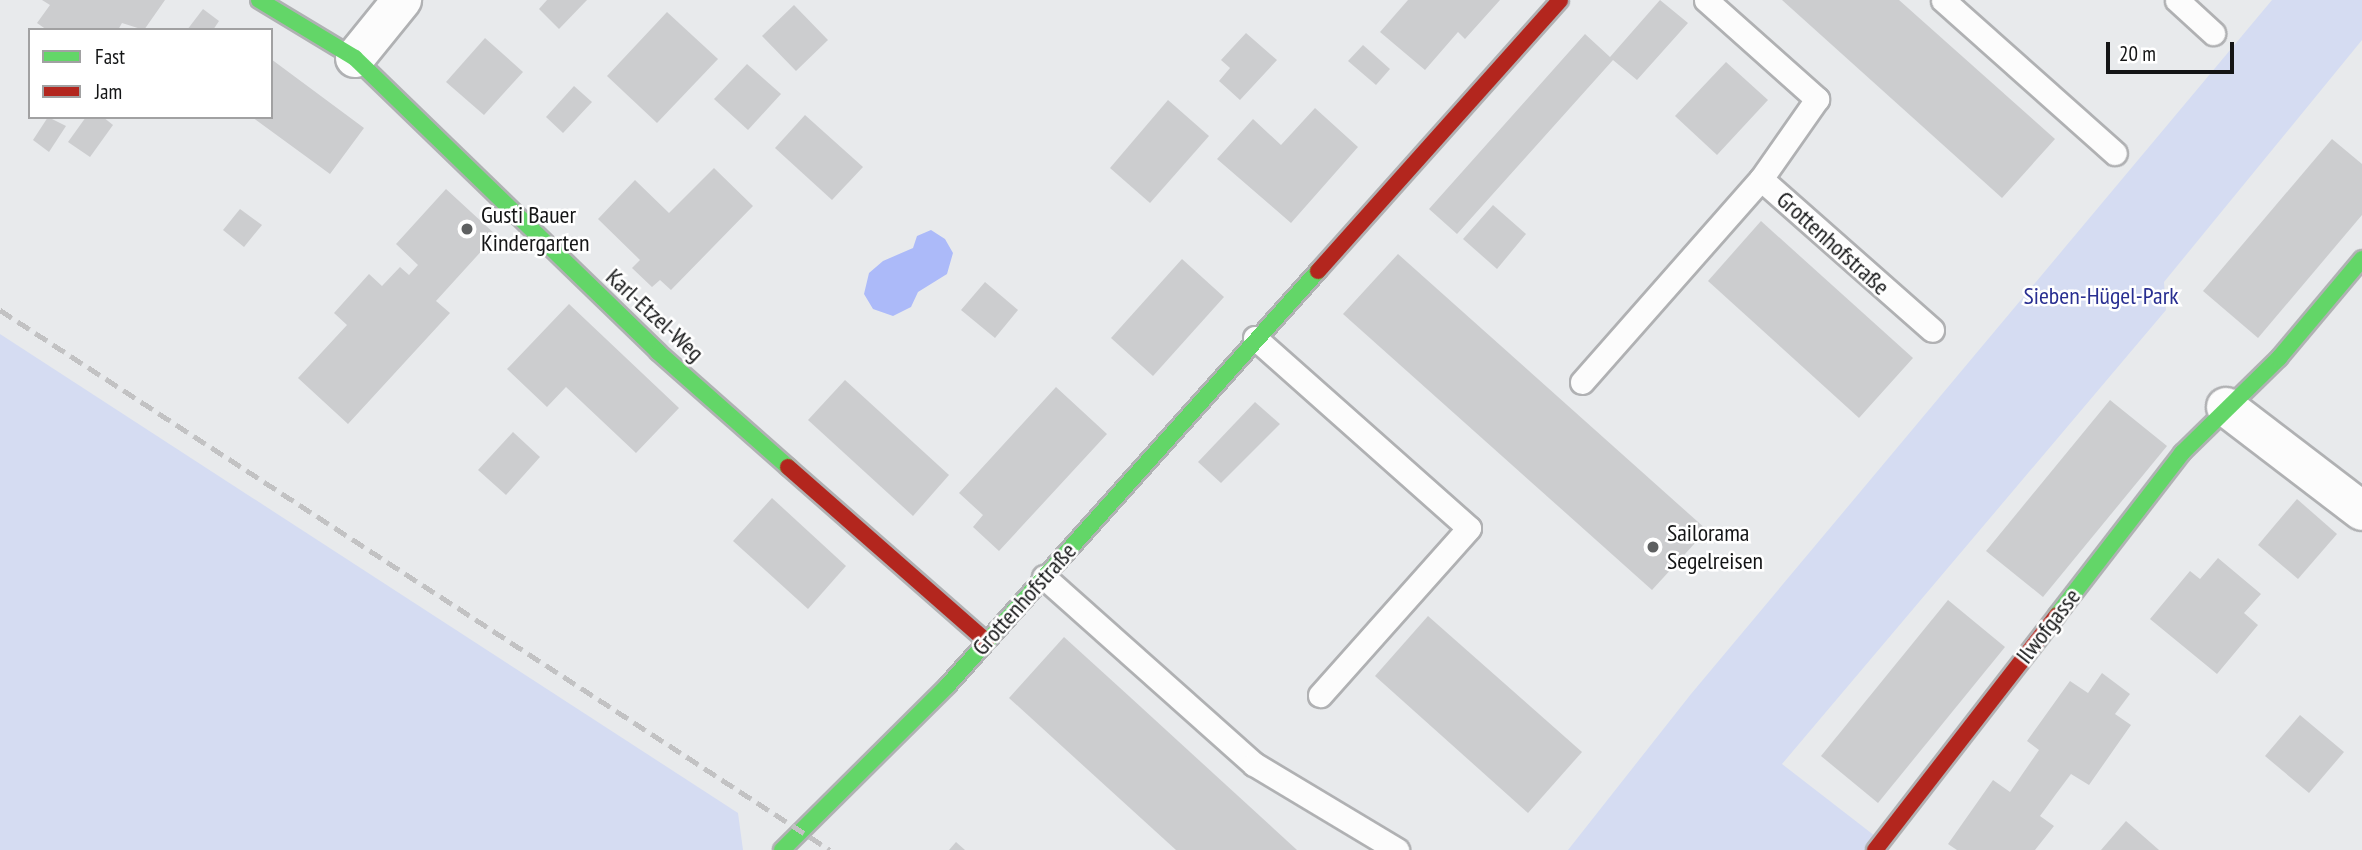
<!DOCTYPE html>
<meta charset="utf-8">
<style>
body{margin:0}
#map{position:relative;width:2362px;height:850px;overflow:hidden;background:#e8eaec;font-family:"PT Sans Narrow",sans-serif}
div>[style]{position:absolute}
.green>*{inset:0;background:#d5dcf2}
.water>*{inset:0;background:#acbaf9}
.building>*{inset:0;background:#cccdcf}
.roads{filter:drop-shadow(2px 0 #b0b1b3) drop-shadow(-2px 0 #b0b1b3) drop-shadow(0 2px #b0b1b3) drop-shadow(0 -2px #b0b1b3)}
.lane>*{height:23px;margin:-11.5px;padding:0 11.5px;transform-origin:11.5px;border-radius:11.5px;background:#fcfcfc}
.street>*{height:38px;margin:-19px;padding:0 19px;transform-origin:19px;border-radius:19px;background:#fcfcfc}
.fast>*{height:16px;margin:-8px;padding:0 8px;transform-origin:8px;border-radius:8px;background:#63d668}
.jam>*{height:16px;margin:-8px;padding:0 8px;transform-origin:8px;border-radius:8px;background:#b3261e}
.rail>*{height:5px;margin-top:-2.5px;transform-origin:0;background:repeating-linear-gradient(90deg,#c2c2c3 0 14px,transparent 0 21px)}
.dots>*{width:19px;height:19px;translate:-50% -50%;box-sizing:border-box;border:4px solid #fff;border-radius:50%}
span{translate:-50% -50%;white-space:nowrap;text-align:center;line-height:1.15;-webkit-text-stroke:5px #fff;paint-order:stroke}
.poi-label{font-size:24px;color:#141516}
.left{translate:0 -50%;text-align:left}
.street-label{font-size:24px;color:#141516}
.park-label{font-size:24px;color:#282e91}
.legend{position:absolute;left:28px;top:28px;width:245px;height:91px;box-sizing:border-box;background:#fff;border:2px solid #a1a1a2;margin:0;padding:9px 12px;list-style:none;font-size:21px;color:#141516}
.legend li{display:flex;align-items:center;gap:14px;height:35px}
.legend b{width:35px;border:2px solid #a1a1a2}
.scale{position:absolute;left:2106px;top:42px;width:128px;height:32px;box-sizing:border-box;border:4px solid #141516;border-top:0;padding-left:9px;font-size:21px;line-height:24px;white-space:nowrap;color:#141516;-webkit-text-stroke:5px #fff;paint-order:stroke}
</style>
<div id="map">
<div class="green">
<div style="clip-path:polygon(2272px 0,2362px 0,2362px 40px,2164px 282px,2166px 310px,1782px 764px,1875px 836px,1864px 850px,1568px 850px,1691px 694px)"></div>
<div style="clip-path:polygon(0 334px,738px 813px,743px 850px,0 850px)"></div>
</div>
<div class="water">
<div style="clip-path:polygon(931px 230px,945px 239px,953px 253px,947px 274px,918px 292px,911px 307px,893px 316px,873px 309px,864px 294px,869px 273px,883px 261px,913px 248px,917px 236px)"></div>
</div>
<div class="building">
<div style="clip-path:polygon(42px 0,165px 0,144px 30px,122px 23px,118px 30px,47px 30px,37px 23px,50px 5px)"></div>
<div style="clip-path:polygon(547px 0,587px 0,559px 29px,539px 9px)"></div>
<div style="clip-path:polygon(1408px 0,1500px 0,1465px 39px,1458px 32px,1425px 70px,1380px 32px)"></div>
<div style="clip-path:polygon(1660px 0,1688px 23px,1637px 80px,1613px 60px,1457px 234px,1429px 209px,1585px 34px,1610px 57px)"></div>
<div style="clip-path:polygon(1782px 0,1899px 0,2055px 139px,2002px 198px)"></div>
<div style="clip-path:polygon(794px 5px,828px 40px,796px 71px,762px 36px)"></div>
<div style="clip-path:polygon(203px 9px,219px 21px,213px 30px,187px 30px)"></div>
<div style="clip-path:polygon(667px 12px,718px 59px,657px 123px,607px 76px)"></div>
<div style="clip-path:polygon(1246px 33px,1277px 60px,1240px 100px,1219px 81px,1230px 68px,1221px 60px)"></div>
<div style="clip-path:polygon(485px 38px,523px 72px,484px 115px,446px 82px)"></div>
<div style="clip-path:polygon(1363px 45px,1390px 69px,1376px 85px,1348px 61px)"></div>
<div style="clip-path:polygon(271px 59px,364px 128px,330px 174px,252px 117px,271px 117px)"></div>
<div style="clip-path:polygon(1726px 62px,1768px 100px,1717px 155px,1675px 116px)"></div>
<div style="clip-path:polygon(747px 64px,781px 94px,748px 130px,714px 99px)"></div>
<div style="clip-path:polygon(574px 86px,592px 102px,563px 133px,546px 117px)"></div>
<div style="clip-path:polygon(1168px 100px,1209px 136px,1150px 203px,1110px 168px)"></div>
<div style="clip-path:polygon(1315px 108px,1358px 147px,1291px 223px,1217px 159px,1253px 119px,1281px 145px)"></div>
<div style="clip-path:polygon(805px 115px,863px 167px,832px 200px,775px 148px)"></div>
<div style="clip-path:polygon(48px 117px,66px 126px,49px 152px,33px 140px)"></div>
<div style="clip-path:polygon(86px 117px,103px 117px,113px 125px,90px 157px,68px 142px)"></div>
<div style="clip-path:polygon(2332px 139px,2362px 164px,2362px 215px,2258px 338px,2203px 291px)"></div>
<div style="clip-path:polygon(714px 168px,753px 206px,671px 290px,660px 280px,652px 287px,632px 268px,640px 260px,598px 219px,635px 180px,669px 213px)"></div>
<div style="clip-path:polygon(446px 189px,496px 235px,436px 301px,450px 313px,348px 424px,298px 378px,347px 325px,334px 313px,369px 274px,382px 286px,400px 267px,409px 275px,418px 265px,396px 244px)"></div>
<div style="clip-path:polygon(1493px 205px,1526px 234px,1497px 269px,1463px 239px)"></div>
<div style="clip-path:polygon(240px 209px,262px 225px,244px 247px,223px 230px)"></div>
<div style="clip-path:polygon(1761px 221px,1913px 358px,1859px 418px,1708px 281px)"></div>
<div style="clip-path:polygon(1398px 254px,1707px 530px,1652px 590px,1343px 314px)"></div>
<div style="clip-path:polygon(1182px 259px,1224px 297px,1153px 376px,1111px 338px)"></div>
<div style="clip-path:polygon(985px 282px,1018px 310px,995px 338px,961px 310px)"></div>
<div style="clip-path:polygon(569px 304px,679px 408px,636px 453px,566px 387px,547px 407px,507px 369px)"></div>
<div style="clip-path:polygon(845px 380px,949px 475px,913px 516px,808px 420px)"></div>
<div style="clip-path:polygon(1056px 387px,1107px 434px,999px 551px,973px 527px,983px 515px,959px 493px)"></div>
<div style="clip-path:polygon(2110px 400px,2167px 446px,2043px 597px,1986px 551px)"></div>
<div style="clip-path:polygon(1255px 402px,1280px 424px,1221px 483px,1198px 462px)"></div>
<div style="clip-path:polygon(513px 432px,540px 457px,506px 495px,478px 470px)"></div>
<div style="clip-path:polygon(772px 498px,846px 566px,808px 609px,733px 541px)"></div>
<div style="clip-path:polygon(2297px 499px,2337px 534px,2298px 579px,2258px 545px)"></div>
<div style="clip-path:polygon(2218px 558px,2261px 594px,2244px 613px,2258px 625px,2217px 674px,2150px 619px,2190px 571px,2200px 579px)"></div>
<div style="clip-path:polygon(1948px 600px,2005px 647px,1878px 803px,1821px 756px)"></div>
<div style="clip-path:polygon(1428px 616px,1582px 752px,1528px 813px,1375px 676px)"></div>
<div style="clip-path:polygon(1064px 637px,1130px 697px,1297px 850px,1176px 850px,1009px 698px)"></div>
<div style="clip-path:polygon(2102px 673px,2130px 694px,2115px 714px,2131px 725px,2089px 785px,2071px 774px,2056px 794px,2040px 816px,2054px 826px,2035px 850px,1957px 850px,1948px 844px,1993px 780px,2010px 792px,2039px 750px,2027px 741px,2070px 681px,2088px 693px)"></div>
<div style="clip-path:polygon(2300px 715px,2344px 752px,2309px 793px,2265px 756px)"></div>
<div style="clip-path:polygon(2126px 821px,2159px 850px,2101px 850px)"></div>
<div style="clip-path:polygon(956px 842px,965px 850px,949px 850px)"></div>
</div>
<div class="roads">
<div class="lane">
<div style="left:1706px;top:0;width:149px;rotate:41.7deg"></div>
<div style="left:1817px;top:99px;width:98px;rotate:125deg"></div>
<div style="left:1761px;top:179px;width:228px;rotate:41.4deg"></div>
<div style="left:1943px;top:0;width:230px;rotate:41.7deg"></div>
<div style="left:2177px;top:0;width:49px;rotate:42.5deg"></div>
<div style="left:1255px;top:338px;width:286px;rotate:41.6deg"></div>
<div style="left:1469px;top:528px;width:224px;rotate:131.7deg"></div>
<div style="left:1582px;top:382px;width:271px;rotate:-48.6deg"></div>
<div style="left:1044px;top:577px;width:281px;rotate:41.7deg"></div>
<div style="left:1254px;top:764px;width:167px;rotate:31deg"></div>
</div>
<div class="street">
<div style="left:355px;top:58px;width:75px;rotate:-51deg"></div>
<div style="left:2226px;top:407px;width:171px;rotate:37.4deg"></div>
</div>
<div class="fast">
<div style="left:259px;top:0;width:112px;rotate:31.1deg"></div>
<div style="left:355px;top:58px;width:422px;rotate:44.1deg"></div>
<div style="left:658px;top:352px;width:174px;rotate:41.5deg"></div>
<div style="left:2057px;top:615px;width:205px;rotate:-52.3deg"></div>
<div style="left:2182px;top:453px;width:136px;rotate:-44.4deg"></div>
<div style="left:2279px;top:358px;width:129px;rotate:-50deg"></div>
<div style="left:782px;top:850px;width:234px;rotate:-44.8deg"></div>
<div style="left:948px;top:685px;width:555px;rotate:-48.21deg"></div>
</div>
<div class="jam">
<div style="left:1318px;top:271px;width:363px;rotate:-48.2deg"></div>
<div style="left:788px;top:467px;width:264px;rotate:41.3deg"></div>
<div style="left:1875px;top:850px;width:297px;rotate:-52.2deg"></div>
</div>
</div>
<div class="rail">
<div style="left:0;top:310px;width:990px;rotate:33.05deg"></div>
</div>
<div class="dots">
<div style="left:467px;top:229px;background:#5e6061"></div>
<div style="left:1653px;top:547px;background:#5e6061"></div>
</div>
<div class="poi-label">
<span class="left" style="left:481px;top:229px">Gusti Bauer<br>Kindergarten</span>
<span class="left" style="left:1667px;top:547px">Sailorama<br>Segelreisen</span>
</div>
<div class="street-label">
<span style="left:1833px;top:243px;rotate:42deg">Grottenhofstraße</span>
<span style="left:655px;top:315px;rotate:43deg">Karl-Etzel-Weg</span>
<span style="left:1024px;top:599px;rotate:-48deg">Grottenhofstraße</span>
<span style="left:2048px;top:626px;rotate:-52deg">Ilwofgasse</span>
</div>
<div class="park-label">
<span style="left:2101px;top:296px">Sieben-Hügel-Park</span>
</div>
<ul class="legend">
<li><b style="height:9px;background:#63d668"></b>Fast</li>
<li><b style="height:9px;background:#b3261e"></b>Jam</li>
</ul>
<div class="scale">20 m</div>
</div>
